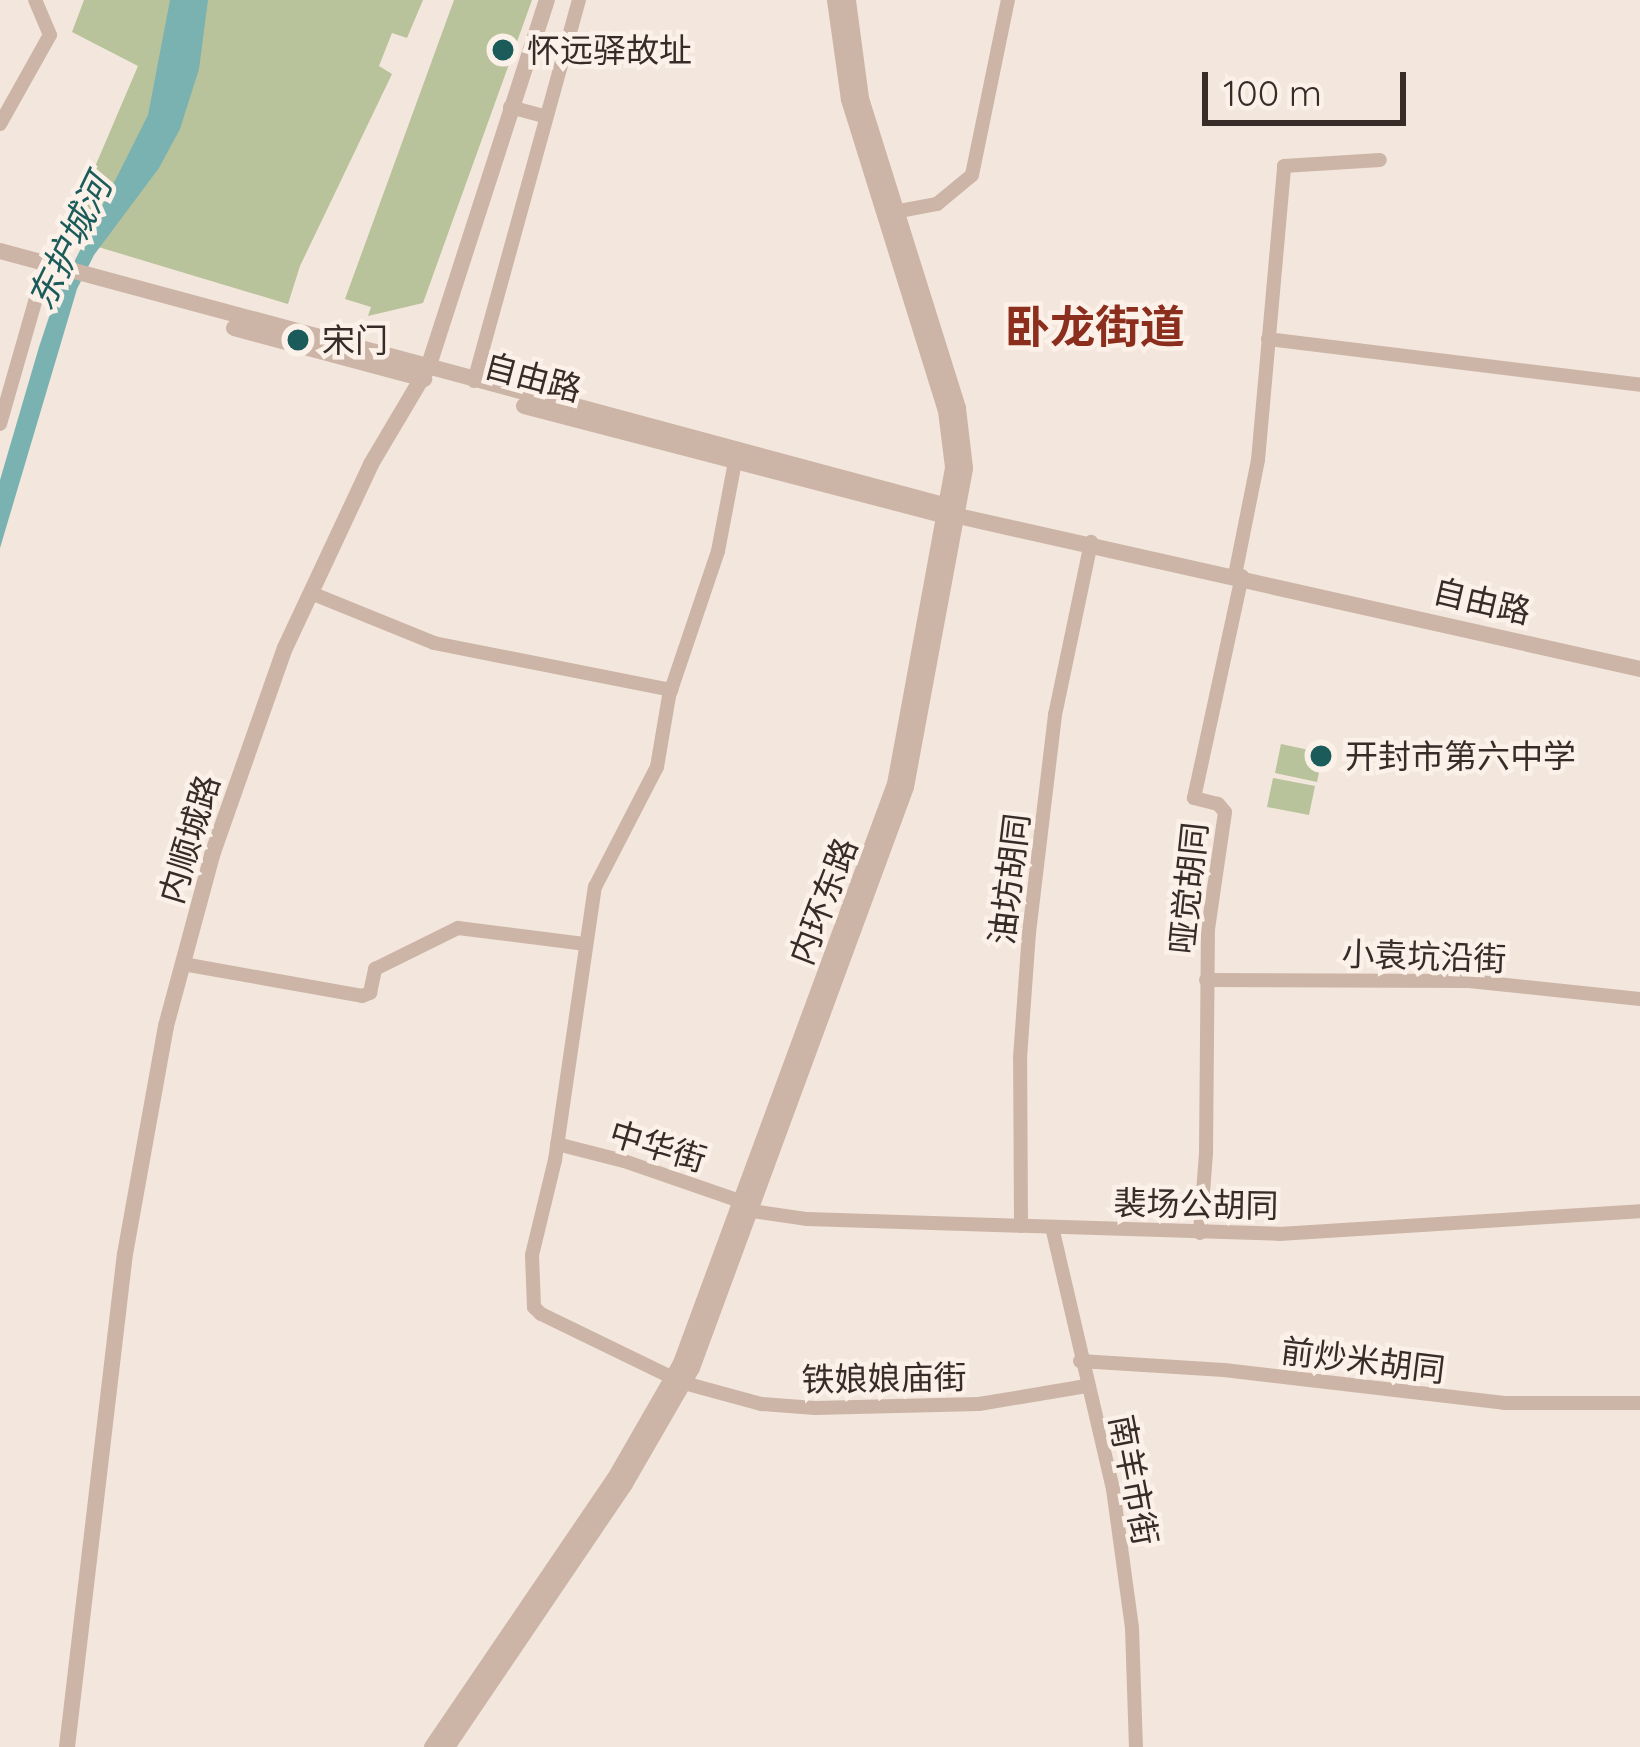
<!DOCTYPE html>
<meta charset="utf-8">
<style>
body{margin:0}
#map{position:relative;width:1640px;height:1747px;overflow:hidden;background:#f3e6dc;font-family:Quicksand,"Noto Sans SC",sans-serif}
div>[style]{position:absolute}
.green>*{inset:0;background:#b9c39b}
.water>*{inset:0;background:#79b2b0}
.minor>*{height:14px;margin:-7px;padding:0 7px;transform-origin:7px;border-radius:7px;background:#ccb5a7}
.tertiary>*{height:16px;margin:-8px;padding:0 8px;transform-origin:8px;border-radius:8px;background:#ccb5a7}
.dots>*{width:33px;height:33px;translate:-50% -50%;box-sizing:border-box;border:6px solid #fbf1e9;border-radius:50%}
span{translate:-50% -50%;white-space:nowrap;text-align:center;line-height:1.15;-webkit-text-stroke:9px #fbf1e9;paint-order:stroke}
.poi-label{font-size:33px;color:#382c28}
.left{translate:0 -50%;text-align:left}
.street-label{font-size:33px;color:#382c28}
.water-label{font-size:36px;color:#1b5c5b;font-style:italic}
.district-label{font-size:45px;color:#8c2e1d;font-weight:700}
.scale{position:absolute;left:1202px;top:72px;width:204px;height:54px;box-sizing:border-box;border:6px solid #382c28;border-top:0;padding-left:15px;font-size:36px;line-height:42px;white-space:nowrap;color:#382c28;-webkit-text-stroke:9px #fbf1e9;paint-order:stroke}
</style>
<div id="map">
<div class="green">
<div style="clip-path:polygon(84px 0,423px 0,407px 38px,392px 33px,379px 66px,392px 74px,300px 266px,288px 304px,65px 237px,138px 66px,72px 32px)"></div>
<div style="clip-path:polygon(454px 0,532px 0,423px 303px,368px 316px,371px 307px,345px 299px)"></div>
<div style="clip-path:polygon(1281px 744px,1323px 753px,1317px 782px,1275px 773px)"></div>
<div style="clip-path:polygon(1273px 778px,1315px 786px,1309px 815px,1267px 807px)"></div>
</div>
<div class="water">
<div style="clip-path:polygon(170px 0,208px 0,199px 69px,180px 129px,159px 168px,94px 255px,77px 289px,0 548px,0 480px,39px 347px,54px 302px,148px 115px)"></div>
</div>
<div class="minor">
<div style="left:510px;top:107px;width:35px;rotate:15deg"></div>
<div style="left:0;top:124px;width:102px;rotate:-60.7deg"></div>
<div style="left:50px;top:35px;width:38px;rotate:-113deg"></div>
<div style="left:894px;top:212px;width:44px;rotate:-10.5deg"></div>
<div style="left:937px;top:204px;width:45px;rotate:-39.6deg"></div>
<div style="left:972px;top:175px;width:179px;rotate:-78.4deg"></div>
<div style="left:1268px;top:339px;width:375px;rotate:7deg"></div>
<div style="left:474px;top:381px;width:395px;rotate:-74.6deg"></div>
<div style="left:0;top:424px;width:156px;rotate:-74deg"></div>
<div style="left:1235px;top:575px;width:117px;rotate:-78.7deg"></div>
<div style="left:1258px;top:460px;width:295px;rotate:-84.9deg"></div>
<div style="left:1284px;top:166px;width:96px;rotate:-3.6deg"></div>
<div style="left:311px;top:593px;width:133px;rotate:22.1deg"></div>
<div style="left:434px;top:643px;width:242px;rotate:11.2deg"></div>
<div style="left:183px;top:964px;width:182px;rotate:10.1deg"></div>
<div style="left:362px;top:996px;width:9px;rotate:-21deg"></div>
<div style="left:370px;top:993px;width:25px;rotate:-78deg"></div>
<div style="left:375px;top:969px;width:93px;rotate:-26.3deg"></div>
<div style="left:458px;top:928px;width:127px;rotate:7.2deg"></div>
<div style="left:1206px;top:980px;width:263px;rotate:0.2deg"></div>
<div style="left:1469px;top:981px;width:172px;rotate:6deg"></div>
<div style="left:557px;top:1144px;width:69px;rotate:14.2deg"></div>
<div style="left:624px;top:1161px;width:126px;rotate:19deg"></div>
<div style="left:752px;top:1211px;width:56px;rotate:8.3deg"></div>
<div style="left:807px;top:1219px;width:472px;rotate:1.8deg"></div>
<div style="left:1279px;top:1234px;width:362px;rotate:-3.6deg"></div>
<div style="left:1021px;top:1226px;width:168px;rotate:-90.3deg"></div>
<div style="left:1020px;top:1058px;width:125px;rotate:-85.9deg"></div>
<div style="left:1029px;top:933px;width:220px;rotate:-83.2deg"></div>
<div style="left:1055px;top:715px;width:177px;rotate:-78.2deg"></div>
<div style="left:1052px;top:1227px;width:269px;rotate:76.9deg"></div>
<div style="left:1113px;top:1489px;width:140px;rotate:82.2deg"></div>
<div style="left:1132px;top:1628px;width:119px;rotate:88.1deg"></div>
<div style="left:1200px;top:1233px;width:80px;rotate:-85.7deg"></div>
<div style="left:1206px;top:1153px;width:224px;rotate:-89.5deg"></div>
<div style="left:1208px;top:929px;width:118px;rotate:-81.7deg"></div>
<div style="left:1225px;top:812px;width:11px;rotate:-131deg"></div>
<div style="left:1218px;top:804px;width:25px;rotate:-166deg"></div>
<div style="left:1194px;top:798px;width:227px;rotate:-77.8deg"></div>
<div style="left:1080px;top:1361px;width:144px;rotate:3.6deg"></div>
<div style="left:1224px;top:1370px;width:282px;rotate:6.7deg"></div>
<div style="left:1504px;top:1403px;width:136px"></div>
<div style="left:673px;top:1378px;width:147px;rotate:-154.1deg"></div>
<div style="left:541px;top:1314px;width:10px;rotate:-135deg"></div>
<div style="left:534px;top:1307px;width:52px;rotate:-92.2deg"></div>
<div style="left:532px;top:1255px;width:98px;rotate:-76.4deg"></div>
<div style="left:555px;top:1160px;width:276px;rotate:-81.7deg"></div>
<div style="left:595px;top:887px;width:135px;rotate:-62.7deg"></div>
<div style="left:657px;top:767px;width:72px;rotate:-80.4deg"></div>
<div style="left:669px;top:696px;width:153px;rotate:-71.3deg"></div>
<div style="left:718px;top:551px;width:102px;rotate:-79.2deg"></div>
<div style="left:684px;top:1383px;width:80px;rotate:15.3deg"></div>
<div style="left:761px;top:1404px;width:54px;rotate:4.2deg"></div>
<div style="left:815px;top:1408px;width:164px;rotate:-1.4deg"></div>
<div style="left:979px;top:1404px;width:109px;rotate:-9.5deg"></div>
</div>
<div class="tertiary">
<div style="left:0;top:251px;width:981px;rotate:15.07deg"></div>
<div style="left:947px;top:506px;width:15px;rotate:42deg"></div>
<div style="left:958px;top:516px;width:699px;rotate:12.64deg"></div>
<div style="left:234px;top:328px;width:197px;rotate:15deg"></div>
<div style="left:524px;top:406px;width:441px;rotate:14.6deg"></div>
<div style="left:67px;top:1747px;width:496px;rotate:-83.3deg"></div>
<div style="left:125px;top:1254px;width:232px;rotate:-79.8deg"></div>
<div style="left:166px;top:1026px;width:177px;rotate:-74.9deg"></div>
<div style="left:212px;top:855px;width:219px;rotate:-70.6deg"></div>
<div style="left:285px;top:648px;width:203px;rotate:-64.9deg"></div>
<div style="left:371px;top:464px;width:112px;rotate:-59.3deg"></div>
<div style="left:428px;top:368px;width:387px;rotate:-72.1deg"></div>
<div style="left:432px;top:1747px;width:325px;rotate:-55.8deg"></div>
<div style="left:615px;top:1478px;width:133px;rotate:-60.1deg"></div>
<div style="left:681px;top:1363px;width:617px;rotate:-69.72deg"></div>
<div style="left:895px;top:784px;width:322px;rotate:-79.6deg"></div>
<div style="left:953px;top:467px;width:56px;rotate:-97.1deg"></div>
<div style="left:946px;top:411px;width:326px;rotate:-107.3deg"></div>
<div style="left:849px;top:100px;width:101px;rotate:-98deg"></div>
<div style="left:447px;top:1747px;width:318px;rotate:-55.9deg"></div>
<div style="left:625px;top:1484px;width:134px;rotate:-60deg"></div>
<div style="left:692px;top:1368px;width:619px;rotate:-69.78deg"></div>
<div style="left:906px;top:787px;width:324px;rotate:-79.5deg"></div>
<div style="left:965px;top:468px;width:60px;rotate:-96.7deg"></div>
<div style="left:958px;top:408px;width:325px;rotate:-107.4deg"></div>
<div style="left:861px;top:98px;width:99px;rotate:-97.6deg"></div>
</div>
<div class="dots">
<div style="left:503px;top:50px;background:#1b5c5b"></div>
<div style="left:298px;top:340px;background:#1b5c5b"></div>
<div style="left:1321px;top:756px;background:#1b5c5b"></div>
</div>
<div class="poi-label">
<span class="left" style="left:527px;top:50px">怀远驿故址</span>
<span class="left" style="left:322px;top:340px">宋门</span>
<span class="left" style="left:1345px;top:756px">开封市第六中学</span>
</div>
<div class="street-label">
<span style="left:533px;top:377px;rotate:15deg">自由路</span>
<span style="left:1482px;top:601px;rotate:13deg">自由路</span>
<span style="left:189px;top:839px;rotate:-73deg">内顺城路</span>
<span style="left:1009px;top:879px;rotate:-83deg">油坊胡同</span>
<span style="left:1188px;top:888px;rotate:-84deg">哑觉胡同</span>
<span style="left:823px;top:901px;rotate:-69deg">内环东路</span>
<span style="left:1424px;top:956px;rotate:2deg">小袁坑沿街</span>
<span style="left:658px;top:1146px;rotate:17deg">中华街</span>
<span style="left:1196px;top:1204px;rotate:1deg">裴场公胡同</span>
<span style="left:1363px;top:1360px;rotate:7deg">前炒米胡同</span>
<span style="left:884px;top:1378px;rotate:-1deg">铁娘娘庙街</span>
<span style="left:1134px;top:1480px;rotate:79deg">南羊市街</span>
</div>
<div class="water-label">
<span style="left:69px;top:242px;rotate:-64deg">东护城河</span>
</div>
<div class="district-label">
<span style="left:1095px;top:327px">卧龙街道</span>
</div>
<div class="scale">100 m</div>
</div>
